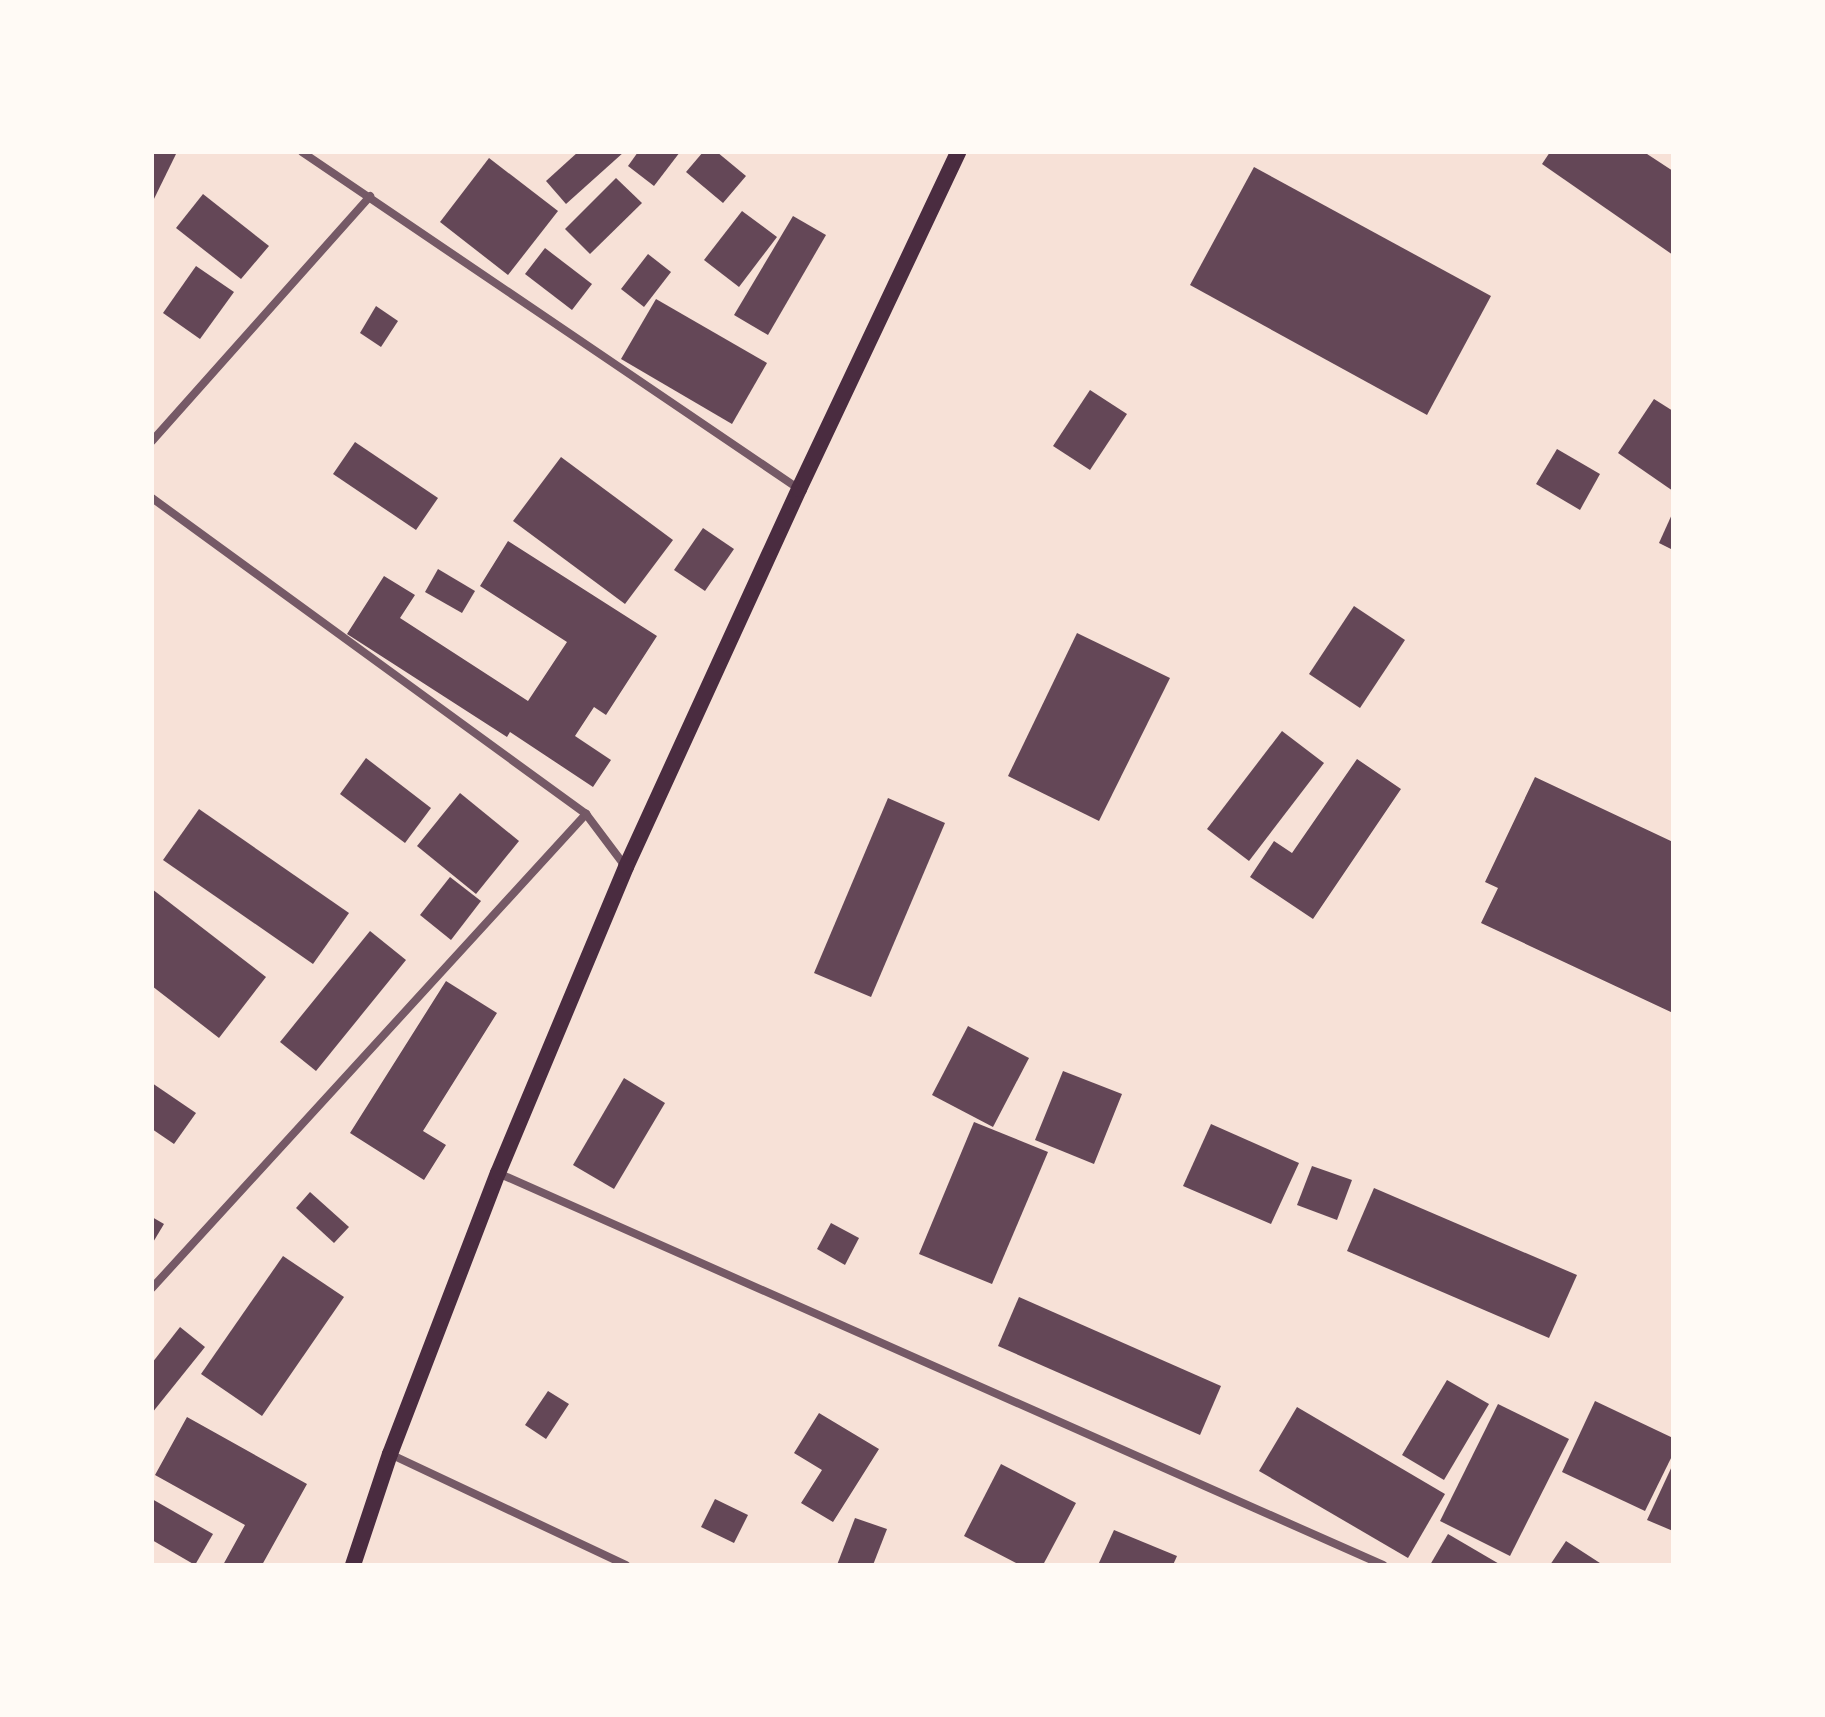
<!DOCTYPE html>
<style>
body{margin:0}
#map{position:relative;width:1825px;height:1717px;overflow:hidden;background:#f7e1d7;font-family:Ubuntu,sans-serif}
div>[style]{position:absolute}
.building>*{inset:0;background:#644757}
.minor>*{height:8px;margin:-4px;padding:0 4px;transform-origin:4px;border-radius:4px;background:#755966}
.secondary>*{height:16px;margin:-8px;padding:0 8px;transform-origin:8px;border-radius:8px;background:#4a2c40}
span{translate:-50% -50%;white-space:nowrap;text-align:center;line-height:1.15;-webkit-text-stroke:6px #fffaf5;paint-order:stroke}
.frame{position:absolute;inset:0;border:154px solid #fffaf5;pointer-events:none}
</style>
<div id="map">
<div class="building">
<div style="clip-path:polygon(152px 152px,177px 152px,152px 203px)"></div>
<div style="clip-path:polygon(578px 152px,624px 152px,566px 204px,546px 181px)"></div>
<div style="clip-path:polygon(638px 152px,680px 152px,654px 186px,628px 166px)"></div>
<div style="clip-path:polygon(703px 152px,717px 152px,746px 176px,723px 203px,686px 172px)"></div>
<div style="clip-path:polygon(1550px 152px,1644px 152px,1673px 171px,1673px 255px,1542px 164px)"></div>
<div style="clip-path:polygon(489px 158px,558px 211px,508px 275px,440px 222px)"></div>
<div style="clip-path:polygon(1254px 167px,1491px 296px,1427px 415px,1190px 285px)"></div>
<div style="clip-path:polygon(616px 178px,642px 203px,590px 254px,565px 229px)"></div>
<div style="clip-path:polygon(203px 194px,269px 246px,241px 279px,176px 228px)"></div>
<div style="clip-path:polygon(742px 211px,777px 237px,739px 287px,704px 260px)"></div>
<div style="clip-path:polygon(793px 216px,826px 235px,768px 335px,734px 315px)"></div>
<div style="clip-path:polygon(545px 248px,592px 284px,572px 310px,525px 274px)"></div>
<div style="clip-path:polygon(648px 254px,671px 272px,644px 307px,621px 289px)"></div>
<div style="clip-path:polygon(196px 266px,234px 292px,200px 339px,163px 313px)"></div>
<div style="clip-path:polygon(656px 299px,767px 363px,732px 424px,621px 359px)"></div>
<div style="clip-path:polygon(376px 306px,398px 321px,381px 347px,360px 333px)"></div>
<div style="clip-path:polygon(1090px 390px,1127px 414px,1090px 470px,1053px 446px)"></div>
<div style="clip-path:polygon(1654px 399px,1673px 411px,1673px 491px,1618px 453px)"></div>
<div style="clip-path:polygon(355px 442px,438px 498px,416px 530px,333px 474px)"></div>
<div style="clip-path:polygon(1557px 449px,1600px 474px,1580px 510px,1536px 484px)"></div>
<div style="clip-path:polygon(561px 457px,673px 540px,625px 604px,513px 521px)"></div>
<div style="clip-path:polygon(1673px 512px,1673px 550px,1659px 543px)"></div>
<div style="clip-path:polygon(703px 528px,734px 549px,705px 591px,674px 570px)"></div>
<div style="clip-path:polygon(508px 541px,657px 636px,606px 715px,594px 707px,575px 736px,611px 760px,593px 787px,510px 732px,507px 737px,347px 634px,384px 576px,415px 595px,400px 618px,528px 701px,567px 642px,480px 586px)"></div>
<div style="clip-path:polygon(438px 569px,475px 591px,462px 613px,425px 592px)"></div>
<div style="clip-path:polygon(1354px 606px,1405px 640px,1360px 708px,1309px 674px)"></div>
<div style="clip-path:polygon(1077px 633px,1170px 678px,1099px 821px,1008px 776px)"></div>
<div style="clip-path:polygon(1282px 731px,1324px 763px,1249px 861px,1207px 829px)"></div>
<div style="clip-path:polygon(366px 758px,431px 808px,405px 843px,340px 794px)"></div>
<div style="clip-path:polygon(1357px 759px,1401px 789px,1313px 919px,1250px 877px,1274px 841px,1292px 853px)"></div>
<div style="clip-path:polygon(1535px 777px,1673px 842px,1673px 1013px,1481px 923px,1498px 888px,1485px 882px)"></div>
<div style="clip-path:polygon(460px 793px,519px 841px,476px 894px,417px 846px)"></div>
<div style="clip-path:polygon(888px 798px,945px 823px,871px 997px,814px 973px)"></div>
<div style="clip-path:polygon(199px 809px,349px 913px,313px 964px,163px 860px)"></div>
<div style="clip-path:polygon(450px 877px,481px 901px,451px 940px,420px 915px)"></div>
<div style="clip-path:polygon(152px 889px,266px 977px,219px 1038px,152px 986px)"></div>
<div style="clip-path:polygon(370px 931px,406px 960px,316px 1071px,280px 1042px)"></div>
<div style="clip-path:polygon(446px 981px,497px 1013px,423px 1131px,446px 1145px,424px 1180px,350px 1133px)"></div>
<div style="clip-path:polygon(968px 1026px,1029px 1058px,993px 1127px,932px 1095px)"></div>
<div style="clip-path:polygon(1063px 1071px,1122px 1094px,1094px 1164px,1035px 1140px)"></div>
<div style="clip-path:polygon(624px 1078px,665px 1103px,614px 1189px,573px 1165px)"></div>
<div style="clip-path:polygon(152px 1083px,196px 1113px,174px 1144px,152px 1129px)"></div>
<div style="clip-path:polygon(974px 1122px,1048px 1152px,992px 1284px,919px 1254px)"></div>
<div style="clip-path:polygon(1211px 1124px,1299px 1163px,1271px 1224px,1183px 1186px)"></div>
<div style="clip-path:polygon(1312px 1166px,1352px 1180px,1337px 1220px,1297px 1205px)"></div>
<div style="clip-path:polygon(1374px 1188px,1577px 1275px,1549px 1338px,1347px 1251px)"></div>
<div style="clip-path:polygon(310px 1192px,349px 1227px,334px 1243px,296px 1208px)"></div>
<div style="clip-path:polygon(152px 1217px,164px 1224px,152px 1244px)"></div>
<div style="clip-path:polygon(831px 1223px,859px 1238px,845px 1265px,817px 1249px)"></div>
<div style="clip-path:polygon(283px 1256px,344px 1297px,262px 1416px,201px 1374px)"></div>
<div style="clip-path:polygon(1019px 1297px,1221px 1386px,1200px 1435px,998px 1346px)"></div>
<div style="clip-path:polygon(180px 1327px,205px 1347px,152px 1413px,152px 1363px)"></div>
<div style="clip-path:polygon(1447px 1380px,1489px 1404px,1444px 1480px,1402px 1455px)"></div>
<div style="clip-path:polygon(548px 1391px,569px 1404px,546px 1439px,525px 1425px)"></div>
<div style="clip-path:polygon(1595px 1401px,1673px 1438px,1673px 1454px,1645px 1511px,1562px 1472px)"></div>
<div style="clip-path:polygon(1498px 1404px,1569px 1439px,1510px 1556px,1440px 1521px)"></div>
<div style="clip-path:polygon(1297px 1407px,1445px 1494px,1408px 1558px,1259px 1471px)"></div>
<div style="clip-path:polygon(819px 1413px,879px 1449px,833px 1522px,801px 1503px,822px 1470px,794px 1453px)"></div>
<div style="clip-path:polygon(187px 1417px,307px 1484px,262px 1565px,223px 1565px,245px 1525px,155px 1475px)"></div>
<div style="clip-path:polygon(1001px 1464px,1076px 1503px,1043px 1565px,1020px 1565px,964px 1536px)"></div>
<div style="clip-path:polygon(1673px 1464px,1673px 1531px,1647px 1520px)"></div>
<div style="clip-path:polygon(152px 1499px,213px 1534px,195px 1565px,152px 1540px)"></div>
<div style="clip-path:polygon(715px 1499px,748px 1515px,734px 1543px,701px 1527px)"></div>
<div style="clip-path:polygon(855px 1518px,887px 1529px,873px 1565px,837px 1565px)"></div>
<div style="clip-path:polygon(1114px 1530px,1177px 1556px,1173px 1565px,1098px 1565px)"></div>
<div style="clip-path:polygon(1448px 1534px,1501px 1565px,1430px 1565px)"></div>
<div style="clip-path:polygon(1566px 1541px,1603px 1565px,1550px 1565px)"></div>
</div>
<div class="minor">
<div style="left:302px;top:152px;width:600px;rotate:34.14deg"></div>
<div style="left:152px;top:441px;width:328px;rotate:-48.3deg"></div>
<div style="left:152px;top:498px;width:537px;rotate:36.06deg"></div>
<div style="left:498px;top:1173px;width:968px;rotate:23.89deg"></div>
<div style="left:152px;top:1288px;width:643px;rotate:-47.52deg"></div>
<div style="left:586px;top:814px;width:65px;rotate:53.1deg"></div>
<div style="left:390px;top:1454px;width:261px;rotate:25.2deg"></div>
</div>
<div class="secondary">
<div style="left:353px;top:1565px;width:117px;rotate:-71.6deg"></div>
<div style="left:390px;top:1454px;width:301px;rotate:-69deg"></div>
<div style="left:498px;top:1173px;width:332px;rotate:-67.3deg"></div>
<div style="left:626px;top:867px;width:416px;rotate:-65.4deg"></div>
<div style="left:799px;top:489px;width:373px;rotate:-64.7deg"></div>
</div>
<div class="frame"></div>
</div>
